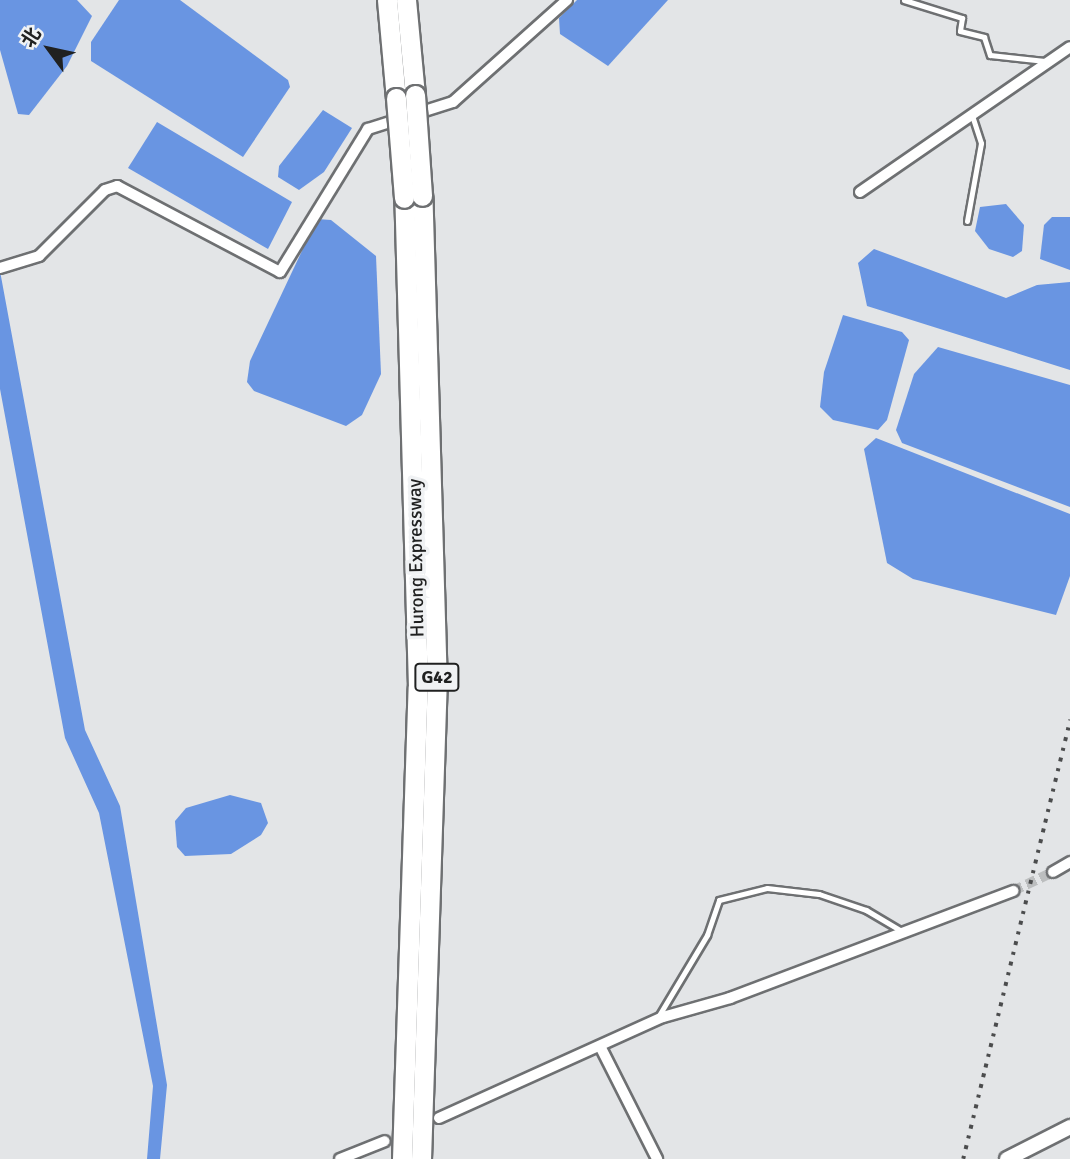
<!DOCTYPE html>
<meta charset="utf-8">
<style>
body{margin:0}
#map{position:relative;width:1070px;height:1159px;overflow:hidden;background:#e3e5e7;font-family:Signika,"Noto Sans SC",sans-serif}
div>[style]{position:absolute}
.water>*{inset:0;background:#6995e2}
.street-tunnel>*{height:10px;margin-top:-5px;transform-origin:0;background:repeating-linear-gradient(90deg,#bcbebf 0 10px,transparent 0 15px)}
.roads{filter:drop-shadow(2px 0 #6e7072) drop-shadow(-2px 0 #6e7072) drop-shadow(0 2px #6e7072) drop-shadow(0 -2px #6e7072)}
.lane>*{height:5px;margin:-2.5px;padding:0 2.5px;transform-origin:2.5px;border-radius:2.5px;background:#fff}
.street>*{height:10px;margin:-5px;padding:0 5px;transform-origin:5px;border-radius:5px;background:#fff}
.secondary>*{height:14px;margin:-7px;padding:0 7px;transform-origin:7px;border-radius:7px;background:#fff}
.highway>*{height:19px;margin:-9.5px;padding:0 9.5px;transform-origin:9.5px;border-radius:9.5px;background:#fff}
.rail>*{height:3.5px;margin-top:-1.75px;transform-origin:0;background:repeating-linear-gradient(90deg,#4b4c4d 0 3.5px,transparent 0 10.5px)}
.bridges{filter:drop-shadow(2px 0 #6e7072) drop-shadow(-2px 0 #6e7072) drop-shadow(0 2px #6e7072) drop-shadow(0 -2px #6e7072)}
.highway-bridge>*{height:19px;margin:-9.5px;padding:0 9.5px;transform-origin:9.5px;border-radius:9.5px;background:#fff}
span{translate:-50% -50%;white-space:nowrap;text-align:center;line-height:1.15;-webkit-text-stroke:7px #f0f2f4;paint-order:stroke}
.shield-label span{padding:2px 5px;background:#f0f2f4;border:2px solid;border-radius:5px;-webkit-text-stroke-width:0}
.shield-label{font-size:18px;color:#202121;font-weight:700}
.street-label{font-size:19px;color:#202121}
.north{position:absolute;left:14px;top:14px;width:70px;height:70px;-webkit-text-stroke:5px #f0f2f4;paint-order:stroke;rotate:303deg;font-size:19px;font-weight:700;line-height:28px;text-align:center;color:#202121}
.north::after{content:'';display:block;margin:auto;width:24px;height:32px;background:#202121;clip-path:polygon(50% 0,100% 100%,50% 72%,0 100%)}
</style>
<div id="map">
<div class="water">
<div style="clip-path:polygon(0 0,77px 0,92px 16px,67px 66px,29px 115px,18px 114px,0 50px)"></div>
<div style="clip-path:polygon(119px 0,180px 0,288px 80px,290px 87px,243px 157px,91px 61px,91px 42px)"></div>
<div style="clip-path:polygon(577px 0,668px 0,608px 66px,560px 34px,559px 18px)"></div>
<div style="clip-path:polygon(323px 110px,352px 128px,324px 172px,299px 190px,278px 177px,279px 166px)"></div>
<div style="clip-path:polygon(157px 122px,292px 202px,268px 249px,128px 168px)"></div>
<div style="clip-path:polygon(1006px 204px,1024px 225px,1022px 251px,1013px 257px,989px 249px,975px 231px,980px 207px)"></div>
<div style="clip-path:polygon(1052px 217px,1070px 217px,1070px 270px,1040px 259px,1044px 225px)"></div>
<div style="clip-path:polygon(317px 219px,331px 220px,376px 256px,381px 374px,362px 415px,346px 426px,254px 391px,247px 382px,250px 361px)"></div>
<div style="clip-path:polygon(874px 249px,1006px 298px,1037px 285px,1070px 282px,1070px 370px,867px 306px,858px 263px)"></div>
<div style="clip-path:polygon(0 271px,85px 730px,120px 806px,167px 1085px,160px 1159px,147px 1159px,153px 1086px,99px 813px,65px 738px,0 389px)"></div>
<div style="clip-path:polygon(843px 315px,902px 332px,909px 340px,887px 420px,878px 430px,833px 420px,820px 407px,824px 372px)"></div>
<div style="clip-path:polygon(938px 347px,1070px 385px,1070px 507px,902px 443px,896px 430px,914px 374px)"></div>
<div style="clip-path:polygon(876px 438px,1070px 514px,1070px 576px,1056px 615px,913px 579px,887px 563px,864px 449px)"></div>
<div style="clip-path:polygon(230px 795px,261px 803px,268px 823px,261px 835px,231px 854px,185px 856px,177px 847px,175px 821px,186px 808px)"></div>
</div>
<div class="street-tunnel">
<div style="left:1013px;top:891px;width:44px;rotate:-25.4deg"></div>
</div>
<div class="roads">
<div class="lane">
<div style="left:904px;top:0;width:61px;rotate:17.2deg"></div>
<div style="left:962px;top:18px;width:13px;rotate:99deg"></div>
<div style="left:960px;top:31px;width:25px;rotate:14deg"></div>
<div style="left:984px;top:37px;width:19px;rotate:72deg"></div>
<div style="left:990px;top:55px;width:55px;rotate:6.2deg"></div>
<div style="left:967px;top:221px;width:79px;rotate:-79.8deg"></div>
<div style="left:981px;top:143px;width:29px;rotate:-108deg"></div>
<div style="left:658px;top:1017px;width:96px;rotate:-59.1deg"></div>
<div style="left:707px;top:935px;width:37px;rotate:-71deg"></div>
<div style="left:719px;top:900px;width:49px;rotate:-14deg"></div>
<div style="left:767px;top:888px;width:52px;rotate:6.6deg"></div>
<div style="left:819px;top:894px;width:50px;rotate:18.8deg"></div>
<div style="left:866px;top:910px;width:43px;rotate:30.7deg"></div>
</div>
<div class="street">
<div style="left:860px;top:192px;width:255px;rotate:-34.6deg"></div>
<div style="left:0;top:268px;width:41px;rotate:-17.1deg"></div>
<div style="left:39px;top:256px;width:93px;rotate:-45deg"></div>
<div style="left:105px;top:190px;width:13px;rotate:-18deg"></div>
<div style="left:117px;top:186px;width:184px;rotate:27.8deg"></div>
<div style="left:280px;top:272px;width:168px;rotate:-58.4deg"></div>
<div style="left:368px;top:129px;width:89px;rotate:-17.6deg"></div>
<div style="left:453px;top:102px;width:153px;rotate:-41.8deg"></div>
<div style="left:1053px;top:872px;width:20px;rotate:-30deg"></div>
<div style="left:600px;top:1046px;width:127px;rotate:63.2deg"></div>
<div style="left:439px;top:1118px;width:246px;rotate:-24.3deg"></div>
<div style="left:663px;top:1017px;width:70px;rotate:-15.8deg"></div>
<div style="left:730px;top:998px;width:303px;rotate:-20.7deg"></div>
<div style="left:340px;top:1159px;width:48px;rotate:-21.8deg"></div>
</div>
<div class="secondary">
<div style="left:1007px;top:1159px;width:71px;rotate:-26.9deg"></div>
</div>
<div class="highway">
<div style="left:387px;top:0;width:98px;rotate:84.8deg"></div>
<div style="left:406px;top:0;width:95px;rotate:84.6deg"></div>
<div style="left:402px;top:1159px;width:472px;rotate:-88.1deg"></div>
<div style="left:418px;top:687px;width:489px;rotate:-91.6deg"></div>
<div style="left:421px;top:1159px;width:472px;rotate:-88.1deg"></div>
<div style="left:437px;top:687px;width:491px;rotate:-91.7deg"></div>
</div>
</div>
<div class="rail">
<div style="left:963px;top:1159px;width:452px;rotate:-76.3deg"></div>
</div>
<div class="bridges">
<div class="highway-bridge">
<div style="left:415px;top:95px;width:101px;rotate:86deg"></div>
<div style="left:396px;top:98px;width:100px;rotate:85.4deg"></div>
</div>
</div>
<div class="shield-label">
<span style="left:437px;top:677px">G42</span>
</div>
<div class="street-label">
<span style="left:417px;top:558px;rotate:-91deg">Hurong Expressway</span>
</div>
<div class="north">北</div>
</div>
